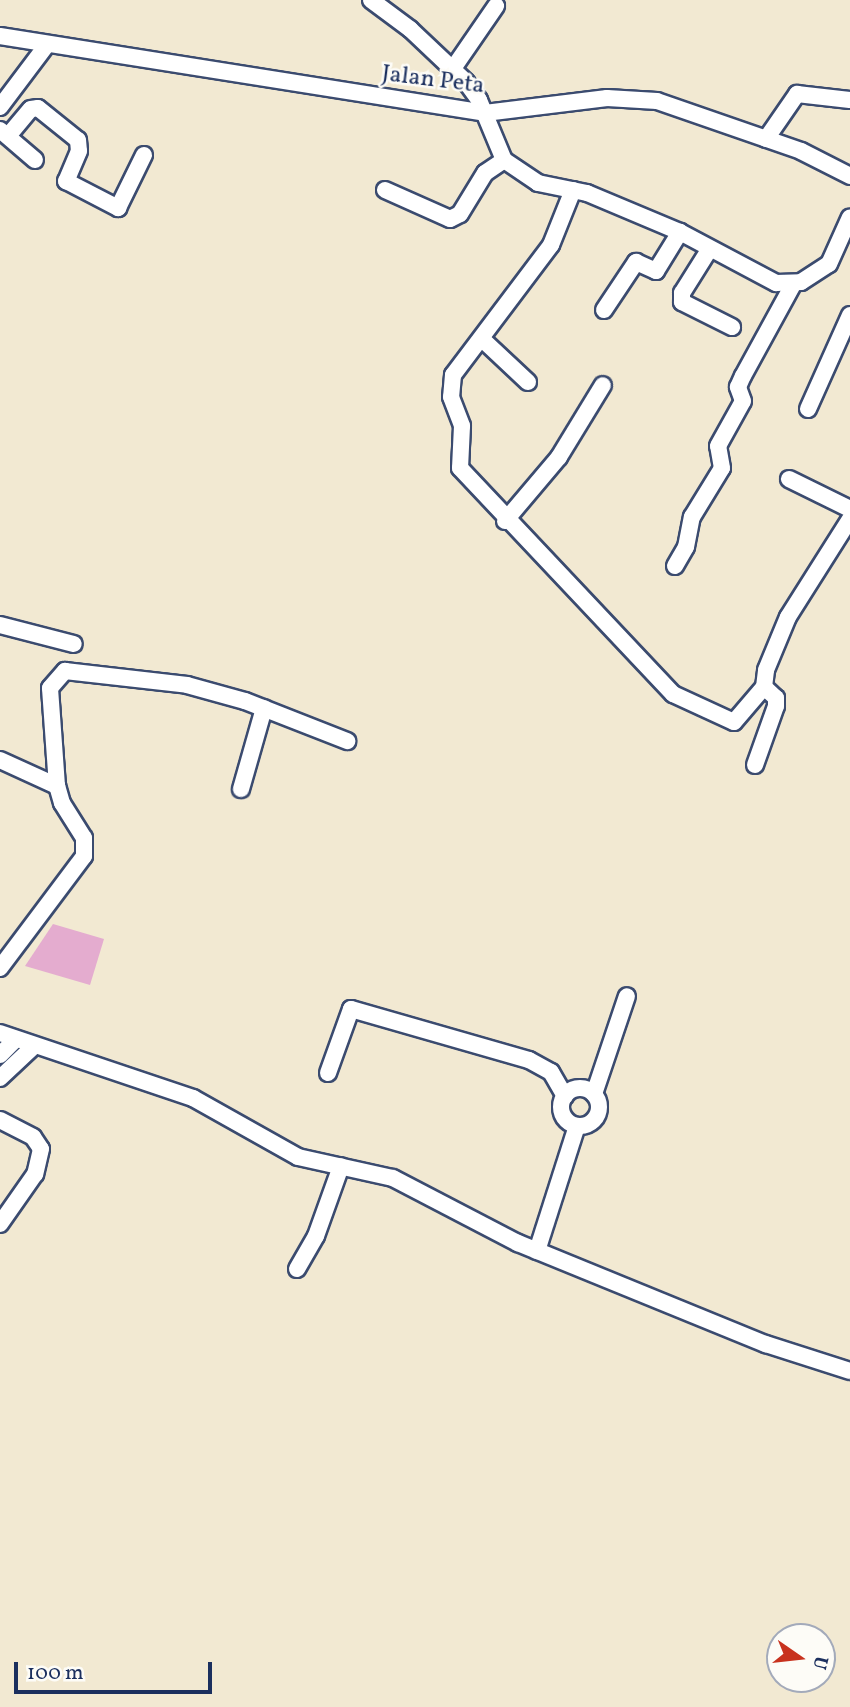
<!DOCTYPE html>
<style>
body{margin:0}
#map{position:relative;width:850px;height:1707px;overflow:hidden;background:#f2e9d2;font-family:Vollkorn,serif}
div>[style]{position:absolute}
.building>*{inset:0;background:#e4accf}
.roads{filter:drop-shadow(2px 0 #3b4b6f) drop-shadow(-2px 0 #3b4b6f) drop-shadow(0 2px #3b4b6f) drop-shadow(0 -2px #3b4b6f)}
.minor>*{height:16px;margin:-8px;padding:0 8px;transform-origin:8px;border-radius:8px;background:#fff}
.minor>.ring{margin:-8px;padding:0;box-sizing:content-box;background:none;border:16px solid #fff;border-radius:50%}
span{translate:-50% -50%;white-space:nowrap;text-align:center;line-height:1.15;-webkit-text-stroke:5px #fdfcf7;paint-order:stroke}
.street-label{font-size:24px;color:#1b2f5e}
.north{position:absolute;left:766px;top:1623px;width:70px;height:70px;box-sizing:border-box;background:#fdfcf7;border:2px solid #a3aaba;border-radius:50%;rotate:104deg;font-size:19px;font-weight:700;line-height:28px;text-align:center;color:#1b2f5e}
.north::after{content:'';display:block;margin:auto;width:24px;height:32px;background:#c8321e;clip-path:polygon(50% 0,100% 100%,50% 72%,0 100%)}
.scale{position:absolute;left:14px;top:1662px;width:198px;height:32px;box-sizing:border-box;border:4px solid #1b2f5e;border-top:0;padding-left:9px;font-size:21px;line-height:24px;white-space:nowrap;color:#1b2f5e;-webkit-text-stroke:5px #fdfcf7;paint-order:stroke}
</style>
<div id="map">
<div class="building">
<div style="clip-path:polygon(53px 924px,104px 939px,90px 985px,25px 966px)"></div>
</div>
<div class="roads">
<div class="minor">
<div style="left:371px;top:0;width:49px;rotate:36.6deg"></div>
<div style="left:410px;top:29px;width:77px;rotate:43.4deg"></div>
<div style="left:466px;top:82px;width:22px;rotate:54deg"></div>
<div style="left:479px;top:100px;width:65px;rotate:67.4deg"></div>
<div style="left:504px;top:160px;width:41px;rotate:34.1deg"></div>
<div style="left:538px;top:183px;width:50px;rotate:11.5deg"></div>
<div style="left:587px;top:193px;width:101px;rotate:22.8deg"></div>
<div style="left:680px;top:232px;width:109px;rotate:28deg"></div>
<div style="left:776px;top:283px;width:25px;rotate:-2deg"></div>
<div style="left:801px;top:282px;width:33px;rotate:-33deg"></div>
<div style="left:829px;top:264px;width:51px;rotate:-65.9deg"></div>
<div style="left:0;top:36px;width:491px;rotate:9deg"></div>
<div style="left:485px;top:113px;width:123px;rotate:-7deg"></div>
<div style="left:607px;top:98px;width:50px;rotate:3.4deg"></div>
<div style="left:657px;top:101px;width:152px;rotate:19.1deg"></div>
<div style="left:801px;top:151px;width:55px;rotate:27deg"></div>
<div style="left:452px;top:70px;width:78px;rotate:-55.5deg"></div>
<div style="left:0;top:107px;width:76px;rotate:-53deg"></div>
<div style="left:0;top:130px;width:46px;rotate:40.6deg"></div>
<div style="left:8px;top:136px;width:35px;rotate:-50deg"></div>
<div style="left:31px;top:109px;width:7px;rotate:-8deg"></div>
<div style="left:38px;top:108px;width:51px;rotate:38.7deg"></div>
<div style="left:78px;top:140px;width:11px;rotate:85deg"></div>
<div style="left:79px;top:151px;width:33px;rotate:113deg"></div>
<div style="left:66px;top:181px;width:59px;rotate:27.4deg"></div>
<div style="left:118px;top:208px;width:59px;rotate:-63.9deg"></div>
<div style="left:766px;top:139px;width:55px;rotate:-55.4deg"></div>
<div style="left:797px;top:94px;width:53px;rotate:6.5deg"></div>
<div style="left:385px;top:190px;width:71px;rotate:24deg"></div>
<div style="left:450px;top:219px;width:11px;rotate:-27deg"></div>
<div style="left:460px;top:214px;width:48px;rotate:-58.6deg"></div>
<div style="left:485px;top:173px;width:23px;rotate:-34deg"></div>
<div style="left:573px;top:190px;width:59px;rotate:111.8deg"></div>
<div style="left:551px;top:245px;width:163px;rotate:127deg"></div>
<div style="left:453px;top:375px;width:22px;rotate:95deg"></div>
<div style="left:451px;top:397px;width:31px;rotate:69deg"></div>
<div style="left:462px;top:426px;width:42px;rotate:92.7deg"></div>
<div style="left:460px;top:468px;width:311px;rotate:46.7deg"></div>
<div style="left:673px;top:694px;width:67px;rotate:24.7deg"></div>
<div style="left:734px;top:722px;width:46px;rotate:-49.4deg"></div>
<div style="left:709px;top:250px;width:51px;rotate:122.1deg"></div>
<div style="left:682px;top:293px;width:9px;rotate:90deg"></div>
<div style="left:682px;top:302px;width:56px;rotate:26.6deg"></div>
<div style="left:604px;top:310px;width:58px;rotate:-56.3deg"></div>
<div style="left:636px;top:262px;width:22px;rotate:24deg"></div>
<div style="left:656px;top:271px;width:46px;rotate:-58.4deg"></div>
<div style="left:482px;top:339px;width:63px;rotate:43.1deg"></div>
<div style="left:808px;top:409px;width:103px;rotate:-65.9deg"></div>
<div style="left:789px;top:479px;width:68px;rotate:26.2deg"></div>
<div style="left:505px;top:521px;width:84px;rotate:-49.8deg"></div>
<div style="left:559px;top:457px;width:84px;rotate:-58.6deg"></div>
<div style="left:675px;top:566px;width:22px;rotate:-60deg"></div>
<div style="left:686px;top:547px;width:31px;rotate:-79deg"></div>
<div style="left:692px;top:517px;width:57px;rotate:-58.5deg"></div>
<div style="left:722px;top:468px;width:22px;rotate:-100deg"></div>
<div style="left:718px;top:446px;width:51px;rotate:-60.9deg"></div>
<div style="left:743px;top:401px;width:15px;rotate:-110deg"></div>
<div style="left:738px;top:387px;width:12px;rotate:-66deg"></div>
<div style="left:743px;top:376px;width:106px;rotate:-61.3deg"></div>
<div style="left:0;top:625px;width:76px;rotate:14.4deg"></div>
<div style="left:0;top:760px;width:63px;rotate:24.5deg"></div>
<div style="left:755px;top:765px;width:63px;rotate:-70.4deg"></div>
<div style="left:776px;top:706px;width:8px;rotate:-90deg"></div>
<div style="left:776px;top:698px;width:16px;rotate:-137deg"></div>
<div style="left:764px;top:687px;width:17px;rotate:-83deg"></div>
<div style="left:766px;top:670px;width:57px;rotate:-67.5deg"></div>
<div style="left:788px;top:617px;width:116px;rotate:-57.7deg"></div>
<div style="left:241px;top:789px;width:84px;rotate:-74.1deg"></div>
<div style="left:0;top:968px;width:140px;rotate:-53.1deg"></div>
<div style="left:84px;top:856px;width:18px;rotate:-90deg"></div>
<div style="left:84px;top:838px;width:41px;rotate:-122.2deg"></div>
<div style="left:62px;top:803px;width:18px;rotate:-106deg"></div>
<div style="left:57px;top:786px;width:98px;rotate:-94.1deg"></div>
<div style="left:50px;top:688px;width:23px;rotate:-49deg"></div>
<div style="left:65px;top:671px;width:123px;rotate:6.5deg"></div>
<div style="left:187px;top:685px;width:60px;rotate:15.4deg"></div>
<div style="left:245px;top:701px;width:110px;rotate:21.4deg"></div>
<div style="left:0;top:1033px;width:204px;rotate:18.6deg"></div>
<div style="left:193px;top:1098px;width:120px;rotate:29.3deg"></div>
<div style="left:298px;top:1157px;width:97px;rotate:12.5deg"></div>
<div style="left:393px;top:1178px;width:141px;rotate:27.5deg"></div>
<div style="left:518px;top:1243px;width:268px;rotate:22.2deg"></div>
<div style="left:766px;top:1344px;width:88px;rotate:17.8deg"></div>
<div style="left:0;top:1055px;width:20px;rotate:-45deg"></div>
<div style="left:328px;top:1073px;width:68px;rotate:-70.2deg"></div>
<div style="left:351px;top:1009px;width:185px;rotate:16deg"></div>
<div style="left:529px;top:1060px;width:25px;rotate:29deg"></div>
<div style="left:551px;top:1072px;width:28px;rotate:60deg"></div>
<div style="left:0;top:1078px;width:45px;rotate:-43.2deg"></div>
<div class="ring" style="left:561px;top:1088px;width:22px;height:22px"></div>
<div style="left:594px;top:1094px;width:103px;rotate:-71.4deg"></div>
<div style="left:0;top:1120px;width:37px;rotate:27deg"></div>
<div style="left:33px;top:1137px;width:14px;rotate:56deg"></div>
<div style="left:41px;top:1149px;width:26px;rotate:103deg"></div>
<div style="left:35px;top:1174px;width:61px;rotate:125deg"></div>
<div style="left:537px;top:1251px;width:131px;rotate:-72.3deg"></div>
<div style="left:297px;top:1269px;width:38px;rotate:-60deg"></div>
<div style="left:316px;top:1236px;width:74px;rotate:-70.3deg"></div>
</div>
</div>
<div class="street-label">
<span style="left:433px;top:81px;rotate:7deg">Jalan Peta</span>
</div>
<div class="north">U</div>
<div class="scale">100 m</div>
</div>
